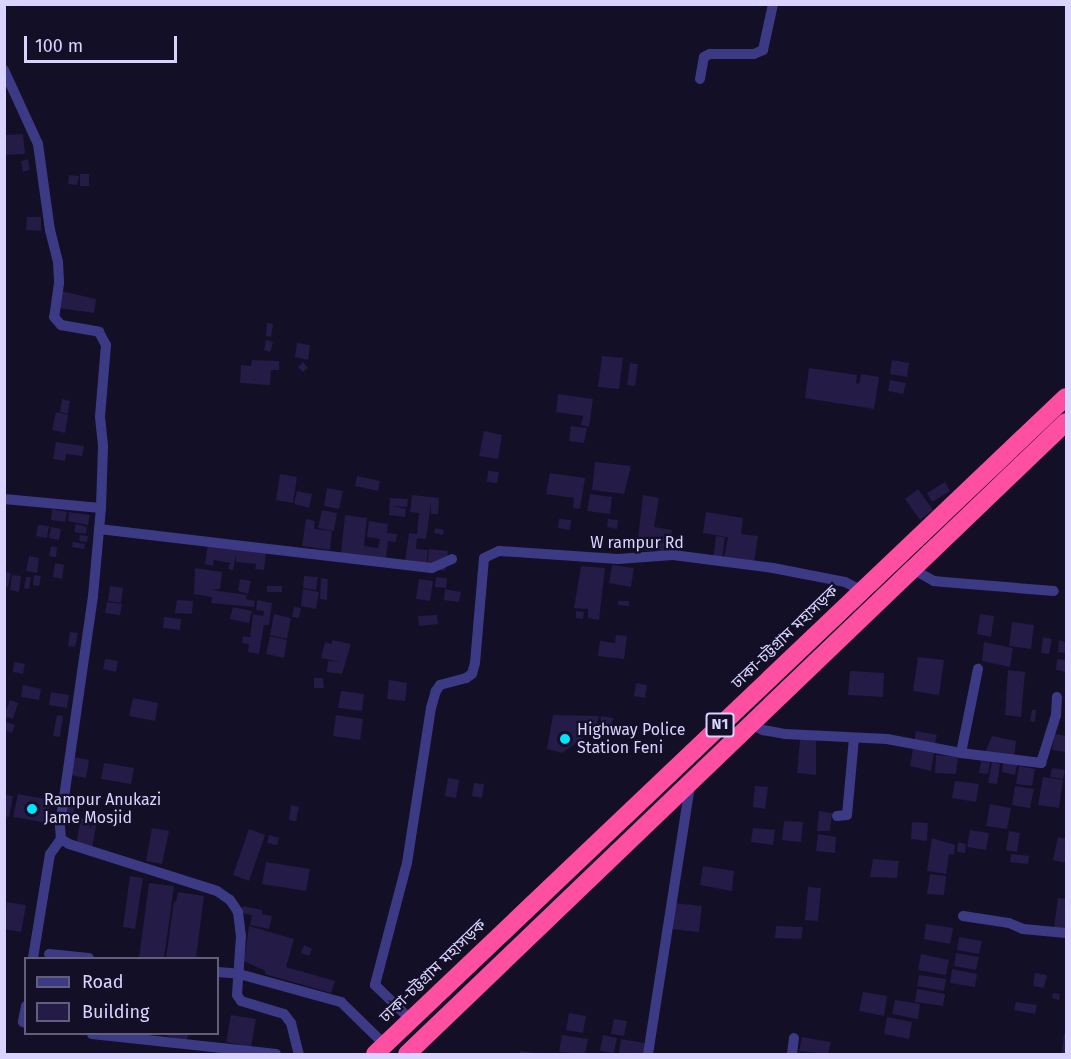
<!DOCTYPE html>
<meta charset="utf-8">
<style>
body{margin:0}
#map{position:relative;width:1071px;height:1059px;overflow:hidden;background:#130f26;font-family:"Fira Sans","Noto Sans Bengali",sans-serif}
div>[style]{position:absolute}
.building>*{inset:0;background:#241b47}
.street>*{height:10px;margin:-5px;padding:0 5px;transform-origin:5px;border-radius:5px;background:#3d3a85}
.highway>*{height:18px;margin:-9px;padding:0 9px;transform-origin:9px;border-radius:9px;background:#ff4fa3}
.dots>*{width:16px;height:16px;translate:-50% -50%;box-sizing:border-box;border:3px solid #130f26;border-radius:50%}
span{translate:-50% -50%;white-space:nowrap;text-align:center;line-height:1.15;-webkit-text-stroke:4.5px #130f26;paint-order:stroke}
.shield-label span{padding:2px 4px;background:#130f26;border:2px solid;border-radius:4px;-webkit-text-stroke-width:0}
.shield-label{font-size:15px;color:#d9d4ff;font-weight:700}
.street-label{font-size:16px;color:#d9d4ff}
.poi-label{font-size:16px;color:#d9d4ff}
.left{translate:0 -50%;text-align:left}
.frame{position:absolute;inset:0;border:6px solid #d9d4ff;pointer-events:none}
.legend{position:absolute;left:24px;top:957px;width:195px;height:78px;box-sizing:border-box;background:#130f26;border:2px solid #625e7d;margin:0;padding:8px 10px;list-style:none;font-size:18px;color:#d9d4ff}
.legend li{display:flex;align-items:center;gap:12px;height:30px}
.legend b{width:30px;border:2px solid #625e7d}
.scale{position:absolute;left:24px;top:36px;width:153px;height:27px;box-sizing:border-box;border:3px solid #d9d4ff;border-top:0;padding-left:8px;font-size:18px;line-height:21px;white-space:nowrap;color:#d9d4ff;-webkit-text-stroke:4px #130f26;paint-order:stroke}
</style>
<div id="map">
<div class="building">
<div style="clip-path:polygon(23px 134px,25px 154px,4px 155px,4px 135px)"></div>
<div style="clip-path:polygon(28px 159px,30px 170px,23px 172px,21px 161px)"></div>
<div style="clip-path:polygon(80px 174px,89px 174px,89px 186px,80px 186px)"></div>
<div style="clip-path:polygon(69px 175px,79px 176px,77px 185px,68px 184px)"></div>
<div style="clip-path:polygon(27px 217px,41px 217px,41px 231px,26px 230px)"></div>
<div style="clip-path:polygon(61px 291px,96px 299px,94px 313px,59px 308px)"></div>
<div style="clip-path:polygon(267px 323px,273px 324px,271px 337px,266px 336px)"></div>
<div style="clip-path:polygon(266px 340px,273px 342px,270px 352px,264px 350px)"></div>
<div style="clip-path:polygon(297px 343px,310px 345px,308px 360px,295px 357px)"></div>
<div style="clip-path:polygon(602px 356px,623px 358px,619px 389px,598px 387px)"></div>
<div style="clip-path:polygon(252px 360px,279px 361px,279px 370px,271px 370px,270px 385px,240px 383px,241px 365px,251px 366px)"></div>
<div style="clip-path:polygon(892px 360px,909px 363px,907px 377px,890px 374px)"></div>
<div style="clip-path:polygon(303px 362px,308px 368px,303px 372px,298px 367px)"></div>
<div style="clip-path:polygon(630px 363px,638px 364px,635px 386px,627px 385px)"></div>
<div style="clip-path:polygon(809px 368px,857px 375px,856px 383px,859px 384px,861px 374px,879px 377px,874px 409px,805px 398px)"></div>
<div style="clip-path:polygon(890px 380px,906px 383px,903px 394px,888px 391px)"></div>
<div style="clip-path:polygon(558px 394px,593px 399px,589px 427px,581px 425px,583px 416px,556px 412px)"></div>
<div style="clip-path:polygon(62px 399px,70px 401px,68px 414px,60px 412px)"></div>
<div style="clip-path:polygon(56px 412px,68px 415px,65px 433px,52px 430px)"></div>
<div style="clip-path:polygon(571px 426px,587px 428px,584px 443px,569px 441px)"></div>
<div style="clip-path:polygon(484px 431px,502px 435px,498px 459px,479px 456px)"></div>
<div style="clip-path:polygon(56px 442px,84px 446px,82px 456px,66px 454px,65px 461px,53px 459px)"></div>
<div style="clip-path:polygon(595px 462px,631px 466px,624px 494px,592px 490px)"></div>
<div style="clip-path:polygon(488px 471px,499px 472px,497px 483px,487px 482px)"></div>
<div style="clip-path:polygon(550px 473px,585px 478px,580px 509px,573px 508px,574px 498px,546px 494px)"></div>
<div style="clip-path:polygon(280px 474px,297px 477px,293px 503px,276px 500px)"></div>
<div style="clip-path:polygon(357px 476px,380px 481px,378px 491px,355px 486px)"></div>
<div style="clip-path:polygon(945px 482px,950px 491px,932px 502px,927px 493px)"></div>
<div style="clip-path:polygon(327px 488px,343px 491px,339px 509px,324px 506px)"></div>
<div style="clip-path:polygon(918px 489px,933px 510px,920px 520px,905px 499px)"></div>
<div style="clip-path:polygon(297px 491px,312px 494px,309px 508px,294px 504px)"></div>
<div style="clip-path:polygon(590px 494px,612px 497px,610px 514px,587px 511px)"></div>
<div style="clip-path:polygon(412px 495px,439px 498px,438px 514px,431px 514px,431px 503px,426px 539px,417px 538px,416px 549px,428px 550px,426px 565px,405px 562px,409px 533px,417px 534px,419px 513px,410px 512px)"></div>
<div style="clip-path:polygon(643px 495px,659px 498px,654px 527px,672px 530px,670px 543px,638px 538px)"></div>
<div style="clip-path:polygon(390px 498px,408px 499px,407px 507px,392px 506px,406px 509px,405px 517px,389px 515px)"></div>
<div style="clip-path:polygon(52px 509px,67px 512px,65px 522px,51px 520px)"></div>
<div style="clip-path:polygon(322px 510px,337px 513px,334px 531px,318px 528px)"></div>
<div style="clip-path:polygon(69px 512px,90px 515px,88px 525px,68px 521px)"></div>
<div style="clip-path:polygon(706px 512px,743px 518px,741px 534px,758px 536px,754px 563px,724px 559px,728px 537px,703px 533px)"></div>
<div style="clip-path:polygon(345px 515px,367px 518px,364px 546px,378px 548px,380px 539px,367px 537px,369px 521px,388px 524px,387px 533px,397px 534px,396px 542px,388px 541px,386px 558px,341px 553px)"></div>
<div style="clip-path:polygon(306px 519px,315px 521px,314px 529px,332px 531px,330px 550px,302px 546px)"></div>
<div style="clip-path:polygon(559px 519px,571px 520px,570px 530px,558px 528px)"></div>
<div style="clip-path:polygon(608px 519px,618px 520px,617px 529px,607px 527px)"></div>
<div style="clip-path:polygon(76px 524px,87px 527px,86px 534px,74px 532px)"></div>
<div style="clip-path:polygon(38px 525px,49px 526px,47px 538px,36px 536px)"></div>
<div style="clip-path:polygon(51px 527px,61px 529px,59px 540px,49px 538px)"></div>
<div style="clip-path:polygon(435px 528px,444px 530px,443px 535px,434px 533px)"></div>
<div style="clip-path:polygon(80px 535px,88px 536px,87px 542px,79px 541px)"></div>
<div style="clip-path:polygon(716px 536px,725px 537px,722px 560px,713px 559px)"></div>
<div style="clip-path:polygon(638px 539px,653px 542px,651px 551px,637px 549px)"></div>
<div style="clip-path:polygon(654px 541px,669px 544px,668px 553px,652px 550px)"></div>
<div style="clip-path:polygon(73px 542px,85px 544px,84px 549px,72px 547px)"></div>
<div style="clip-path:polygon(208px 544px,266px 552px,264px 570px,255px 569px,256px 564px,236px 562px,236px 555px,233px 570px,228px 569px,230px 563px,214px 560px,213px 566px,205px 564px)"></div>
<div style="clip-path:polygon(51px 546px,57px 547px,56px 557px,49px 556px)"></div>
<div style="clip-path:polygon(429px 549px,448px 551px,445px 571px,427px 568px)"></div>
<div style="clip-path:polygon(29px 556px,39px 558px,37px 573px,26px 571px)"></div>
<div style="clip-path:polygon(55px 563px,64px 565px,62px 579px,53px 577px)"></div>
<div style="clip-path:polygon(612px 565px,634px 568px,631px 587px,609px 583px)"></div>
<div style="clip-path:polygon(581px 566px,605px 568px,599px 620px,588px 618px,588px 609px,574px 608px)"></div>
<div style="clip-path:polygon(195px 568px,222px 572px,220px 589px,212px 590px,247px 595px,246px 599px,255px 601px,254px 607px,211px 603px,212px 597px,194px 594px)"></div>
<div style="clip-path:polygon(4px 572px,11px 573px,8px 587px,4px 586px)"></div>
<div style="clip-path:polygon(12px 575px,21px 576px,19px 592px,10px 590px)"></div>
<div style="clip-path:polygon(34px 575px,41px 576px,39px 586px,33px 585px)"></div>
<div style="clip-path:polygon(304px 576px,318px 577px,316px 590px,303px 588px)"></div>
<div style="clip-path:polygon(26px 577px,31px 577px,29px 589px,24px 588px)"></div>
<div style="clip-path:polygon(436px 577px,447px 578px,446px 588px,435px 587px)"></div>
<div style="clip-path:polygon(321px 578px,328px 579px,327px 600px,320px 599px)"></div>
<div style="clip-path:polygon(240px 579px,251px 581px,248px 594px,238px 591px)"></div>
<div style="clip-path:polygon(419px 579px,433px 581px,430px 601px,416px 599px)"></div>
<div style="clip-path:polygon(110px 586px,123px 588px,121px 603px,108px 601px)"></div>
<div style="clip-path:polygon(267px 586px,282px 586px,282px 592px,267px 592px)"></div>
<div style="clip-path:polygon(303px 589px,319px 592px,316px 609px,301px 606px)"></div>
<div style="clip-path:polygon(445px 589px,461px 592px,459px 602px,444px 600px)"></div>
<div style="clip-path:polygon(177px 600px,193px 601px,192px 614px,175px 613px)"></div>
<div style="clip-path:polygon(257px 600px,272px 603px,269px 625px,264px 625px,259px 654px,248px 652px,249px 644px,242px 643px,243px 636px,250px 637px,253px 614px,263px 616px,264px 611px,256px 610px)"></div>
<div style="clip-path:polygon(618px 601px,629px 601px,629px 606px,618px 605px)"></div>
<div style="clip-path:polygon(107px 602px,122px 604px,120px 615px,105px 613px)"></div>
<div style="clip-path:polygon(233px 607px,252px 611px,249px 623px,230px 619px)"></div>
<div style="clip-path:polygon(294px 607px,301px 608px,299px 618px,292px 617px)"></div>
<div style="clip-path:polygon(576px 611px,584px 612px,583px 619px,576px 618px)"></div>
<div style="clip-path:polygon(274px 614px,291px 618px,287px 639px,270px 635px)"></div>
<div style="clip-path:polygon(980px 614px,994px 616px,991px 637px,977px 634px)"></div>
<div style="clip-path:polygon(437px 615px,438px 624px,419px 626px,418px 616px)"></div>
<div style="clip-path:polygon(164px 617px,181px 619px,180px 630px,163px 628px)"></div>
<div style="clip-path:polygon(1012px 622px,1034px 625px,1031px 649px,1009px 646px)"></div>
<div style="clip-path:polygon(70px 632px,78px 633px,75px 647px,68px 646px)"></div>
<div style="clip-path:polygon(616px 635px,627px 636px,624px 659px,598px 656px,600px 641px,615px 643px)"></div>
<div style="clip-path:polygon(270px 636px,287px 640px,284px 658px,266px 654px)"></div>
<div style="clip-path:polygon(1043px 637px,1052px 639px,1049px 654px,1041px 653px)"></div>
<div style="clip-path:polygon(332px 640px,351px 644px,342px 674px,327px 672px,328px 661px,340px 662px,321px 658px,325px 642px,332px 644px)"></div>
<div style="clip-path:polygon(1059px 640px,1066px 642px,1066px 653px,1058px 652px)"></div>
<div style="clip-path:polygon(984px 642px,1013px 648px,1010px 667px,982px 661px)"></div>
<div style="clip-path:polygon(918px 657px,944px 660px,939px 695px,913px 691px)"></div>
<div style="clip-path:polygon(105px 659px,118px 661px,116px 672px,103px 669px)"></div>
<div style="clip-path:polygon(1057px 659px,1066px 660px,1066px 672px,1056px 670px)"></div>
<div style="clip-path:polygon(14px 662px,25px 664px,23px 674px,13px 672px)"></div>
<div style="clip-path:polygon(1008px 670px,1025px 672px,1021px 717px,1005px 715px)"></div>
<div style="clip-path:polygon(850px 671px,884px 673px,883px 697px,848px 695px)"></div>
<div style="clip-path:polygon(314px 678px,323px 678px,324px 688px,314px 688px)"></div>
<div style="clip-path:polygon(389px 680px,407px 683px,405px 701px,387px 699px)"></div>
<div style="clip-path:polygon(636px 683px,647px 685px,645px 698px,634px 696px)"></div>
<div style="clip-path:polygon(23px 685px,41px 689px,39px 700px,21px 697px)"></div>
<div style="clip-path:polygon(341px 691px,364px 694px,362px 711px,338px 708px)"></div>
<div style="clip-path:polygon(51px 692px,69px 695px,67px 708px,49px 705px)"></div>
<div style="clip-path:polygon(133px 698px,158px 703px,155px 721px,129px 716px)"></div>
<div style="clip-path:polygon(10px 700px,18px 703px,13px 719px,4px 716px)"></div>
<div style="clip-path:polygon(1032px 710px,1036px 710px,1035px 722px,1030px 721px)"></div>
<div style="clip-path:polygon(57px 715px,63px 716px,60px 737px,53px 736px)"></div>
<div style="clip-path:polygon(336px 715px,363px 719px,360px 740px,333px 736px)"></div>
<div style="clip-path:polygon(553px 715px,599px 716px,596px 729px,562px 753px,547px 749px)"></div>
<div style="clip-path:polygon(601px 716px,613px 718px,611px 730px,600px 729px)"></div>
<div style="clip-path:polygon(4px 721px,15px 725px,12px 733px,4px 730px)"></div>
<div style="clip-path:polygon(916px 731px,937px 735px,934px 748px,914px 743px)"></div>
<div style="clip-path:polygon(1055px 734px,1066px 736px,1066px 752px,1052px 750px)"></div>
<div style="clip-path:polygon(992px 736px,1016px 741px,1014px 758px,984px 755px)"></div>
<div style="clip-path:polygon(800px 740px,816px 740px,816px 775px,797px 773px)"></div>
<div style="clip-path:polygon(913px 749px,934px 753px,931px 771px,910px 766px)"></div>
<div style="clip-path:polygon(936px 755px,958px 757px,956px 774px,935px 773px)"></div>
<div style="clip-path:polygon(74px 757px,89px 760px,86px 778px,71px 775px)"></div>
<div style="clip-path:polygon(981px 761px,990px 762px,988px 774px,979px 773px)"></div>
<div style="clip-path:polygon(992px 762px,1000px 764px,997px 784px,988px 783px)"></div>
<div style="clip-path:polygon(104px 763px,134px 768px,131px 784px,101px 779px)"></div>
<div style="clip-path:polygon(1003px 763px,1017px 765px,1015px 775px,1002px 772px)"></div>
<div style="clip-path:polygon(1019px 766px,1035px 769px,1032px 786px,1016px 784px)"></div>
<div style="clip-path:polygon(1052px 768px,1065px 770px,1063px 779px,1050px 777px)"></div>
<div style="clip-path:polygon(1043px 777px,1063px 780px,1059px 808px,1038px 805px)"></div>
<div style="clip-path:polygon(448px 778px,459px 780px,456px 798px,445px 796px)"></div>
<div style="clip-path:polygon(955px 781px,979px 784px,976px 802px,952px 798px)"></div>
<div style="clip-path:polygon(474px 783px,484px 784px,482px 798px,472px 796px)"></div>
<div style="clip-path:polygon(755px 786px,768px 787px,765px 809px,753px 807px)"></div>
<div style="clip-path:polygon(1015px 786px,1034px 789px,1030px 808px,1012px 805px)"></div>
<div style="clip-path:polygon(18px 794px,51px 800px,47px 823px,13px 817px)"></div>
<div style="clip-path:polygon(4px 795px,13px 796px,9px 817px,4px 816px)"></div>
<div style="clip-path:polygon(67px 802px,75px 804px,73px 818px,65px 816px)"></div>
<div style="clip-path:polygon(990px 804px,1011px 808px,1007px 829px,986px 826px)"></div>
<div style="clip-path:polygon(291px 805px,299px 807px,296px 821px,289px 820px)"></div>
<div style="clip-path:polygon(819px 811px,832px 813px,830px 831px,817px 831px)"></div>
<div style="clip-path:polygon(81px 818px,97px 821px,92px 848px,76px 845px)"></div>
<div style="clip-path:polygon(784px 821px,803px 822px,801px 842px,782px 840px)"></div>
<div style="clip-path:polygon(912px 822px,928px 823px,927px 841px,911px 839px)"></div>
<div style="clip-path:polygon(152px 828px,169px 831px,162px 864px,146px 861px)"></div>
<div style="clip-path:polygon(753px 828px,775px 830px,773px 845px,751px 842px)"></div>
<div style="clip-path:polygon(249px 829px,265px 835px,249px 881px,233px 875px)"></div>
<div style="clip-path:polygon(970px 830px,989px 833px,986px 850px,967px 847px)"></div>
<div style="clip-path:polygon(1009px 831px,1020px 833px,1017px 852px,1006px 850px)"></div>
<div style="clip-path:polygon(818px 834px,836px 837px,835px 853px,816px 851px)"></div>
<div style="clip-path:polygon(269px 835px,279px 838px,277px 845px,267px 843px)"></div>
<div style="clip-path:polygon(1058px 837px,1066px 839px,1066px 863px,1053px 860px)"></div>
<div style="clip-path:polygon(932px 838px,955px 845px,954px 855px,949px 854px,946px 874px,927px 871px)"></div>
<div style="clip-path:polygon(958px 842px,966px 844px,965px 853px,957px 852px)"></div>
<div style="clip-path:polygon(1011px 854px,1029px 856px,1028px 864px,1010px 862px)"></div>
<div style="clip-path:polygon(873px 859px,899px 861px,897px 878px,870px 877px)"></div>
<div style="clip-path:polygon(266px 862px,310px 869px,306px 891px,262px 884px)"></div>
<div style="clip-path:polygon(703px 866px,734px 871px,732px 891px,700px 885px)"></div>
<div style="clip-path:polygon(930px 874px,946px 876px,944px 895px,927px 894px)"></div>
<div style="clip-path:polygon(130px 876px,143px 878px,135px 929px,123px 927px)"></div>
<div style="clip-path:polygon(149px 883px,174px 886px,164px 958px,139px 958px)"></div>
<div style="clip-path:polygon(808px 887px,821px 888px,818px 921px,805px 920px)"></div>
<div style="clip-path:polygon(178px 892px,204px 896px,196px 958px,166px 958px,174px 901px,176px 902px)"></div>
<div style="clip-path:polygon(1058px 898px,1066px 899px,1066px 929px,1054px 928px)"></div>
<div style="clip-path:polygon(7px 902px,26px 905px,21px 932px,4px 929px)"></div>
<div style="clip-path:polygon(674px 903px,702px 906px,699px 932px,671px 929px)"></div>
<div style="clip-path:polygon(243px 906px,262px 910px,262px 914px,272px 916px,269px 929px,250px 925px,252px 915px,241px 913px)"></div>
<div style="clip-path:polygon(926px 924px,953px 928px,950px 944px,924px 939px)"></div>
<div style="clip-path:polygon(249px 926px,294px 939px,286px 967px,335px 981px,331px 993px,265px 974px,265px 971px,244px 961px)"></div>
<div style="clip-path:polygon(776px 926px,803px 927px,801px 939px,775px 938px)"></div>
<div style="clip-path:polygon(959px 937px,982px 941px,979px 954px,957px 950px)"></div>
<div style="clip-path:polygon(304px 945px,312px 949px,309px 956px,301px 953px)"></div>
<div style="clip-path:polygon(956px 953px,979px 957px,976px 970px,954px 966px)"></div>
<div style="clip-path:polygon(921px 954px,949px 960px,946px 975px,918px 970px)"></div>
<div style="clip-path:polygon(952px 969px,977px 974px,975px 987px,950px 983px)"></div>
<div style="clip-path:polygon(1035px 973px,1047px 975px,1044px 988px,1033px 986px)"></div>
<div style="clip-path:polygon(919px 975px,946px 979px,944px 991px,917px 986px)"></div>
<div style="clip-path:polygon(917px 989px,945px 994px,943px 1006px,915px 1002px)"></div>
<div style="clip-path:polygon(863px 992px,887px 996px,884px 1016px,859px 1011px)"></div>
<div style="clip-path:polygon(1053px 993px,1060px 994px,1059px 1000px,1052px 998px)"></div>
<div style="clip-path:polygon(895px 1000px,920px 1004px,918px 1019px,892px 1014px)"></div>
<div style="clip-path:polygon(1016px 1002px,1037px 1005px,1035px 1014px,1014px 1010px)"></div>
<div style="clip-path:polygon(569px 1013px,586px 1016px,583px 1033px,566px 1030px)"></div>
<div style="clip-path:polygon(231px 1015px,256px 1019px,251px 1047px,226px 1042px)"></div>
<div style="clip-path:polygon(887px 1017px,912px 1022px,909px 1039px,884px 1034px)"></div>
<div style="clip-path:polygon(614px 1019px,627px 1021px,624px 1036px,611px 1034px)"></div>
<div style="clip-path:polygon(1064px 1033px,1066px 1034px,1066px 1054px,1062px 1053px)"></div>
<div style="clip-path:polygon(168px 1034px,188px 1034px,187px 1040px,167px 1036px)"></div>
<div style="clip-path:polygon(562px 1035px,588px 1039px,585px 1054px,559px 1052px)"></div>
<div style="clip-path:polygon(603px 1035px,617px 1038px,614px 1053px,600px 1051px)"></div>
<div style="clip-path:polygon(802px 1037px,831px 1042px,828px 1054px,799px 1051px)"></div>
<div style="clip-path:polygon(621px 1039px,645px 1043px,643px 1054px,619px 1053px)"></div>
<div style="clip-path:polygon(520px 1051px,536px 1053px,536px 1054px,520px 1054px)"></div>
</div>
<div class="street">
<div style="left:4px;top:70px;width:81px;rotate:65.3deg"></div>
<div style="left:38px;top:144px;width:87px;rotate:82.1deg"></div>
<div style="left:50px;top:230px;width:33px;rotate:76deg"></div>
<div style="left:58px;top:262px;width:21px;rotate:87deg"></div>
<div style="left:59px;top:283px;width:34px;rotate:98deg"></div>
<div style="left:54px;top:317px;width:11px;rotate:49deg"></div>
<div style="left:61px;top:325px;width:39px;rotate:10deg"></div>
<div style="left:99px;top:332px;width:15px;rotate:62deg"></div>
<div style="left:106px;top:345px;width:72px;rotate:94.8deg"></div>
<div style="left:100px;top:417px;width:30px;rotate:84deg"></div>
<div style="left:103px;top:447px;width:61px;rotate:91.9deg"></div>
<div style="left:101px;top:508px;width:88px;rotate:95.2deg"></div>
<div style="left:93px;top:596px;width:232px;rotate:98.2deg"></div>
<div style="left:60px;top:826px;width:13px;rotate:86deg"></div>
<div style="left:61px;top:839px;width:19px;rotate:126deg"></div>
<div style="left:50px;top:854px;width:105px;rotate:99.3deg"></div>
<div style="left:700px;top:79px;width:22px;rotate:-80deg"></div>
<div style="left:704px;top:57px;width:7px;rotate:-27deg"></div>
<div style="left:710px;top:54px;width:44px"></div>
<div style="left:754px;top:54px;width:10px;rotate:-24deg"></div>
<div style="left:763px;top:50px;width:47px;rotate:-77.7deg"></div>
<div style="left:4px;top:499px;width:97px;rotate:5.3deg"></div>
<div style="left:99px;top:529px;width:335px;rotate:6.7deg"></div>
<div style="left:432px;top:568px;width:22px;rotate:-24deg"></div>
<div style="left:914px;top:570px;width:23px;rotate:29deg"></div>
<div style="left:934px;top:581px;width:10px;rotate:6deg"></div>
<div style="left:944px;top:582px;width:110px;rotate:4.7deg"></div>
<div style="left:749px;top:723px;width:16px;rotate:27deg"></div>
<div style="left:763px;top:730px;width:22px;rotate:10deg"></div>
<div style="left:785px;top:734px;width:102px;rotate:2.8deg"></div>
<div style="left:887px;top:739px;width:75px;rotate:10.7deg"></div>
<div style="left:961px;top:753px;width:81px;rotate:7.1deg"></div>
<div style="left:1041px;top:763px;width:50px;rotate:-72.6deg"></div>
<div style="left:1056px;top:715px;width:18px;rotate:-87deg"></div>
<div style="left:961px;top:753px;width:86px;rotate:-78.6deg"></div>
<div style="left:837px;top:816px;width:10px;rotate:-6deg"></div>
<div style="left:847px;top:815px;width:77px;rotate:-84.8deg"></div>
<div style="left:61px;top:839px;width:9px;rotate:32deg"></div>
<div style="left:69px;top:844px;width:155px;rotate:17.6deg"></div>
<div style="left:217px;top:891px;width:16px;rotate:35deg"></div>
<div style="left:230px;top:900px;width:14px;rotate:56deg"></div>
<div style="left:238px;top:912px;width:24px;rotate:83deg"></div>
<div style="left:241px;top:936px;width:59px;rotate:93.9deg"></div>
<div style="left:237px;top:995px;width:7px;rotate:56deg"></div>
<div style="left:241px;top:1001px;width:45px;rotate:16.8deg"></div>
<div style="left:284px;top:1014px;width:11px;rotate:52deg"></div>
<div style="left:291px;top:1023px;width:32px;rotate:76deg"></div>
<div style="left:963px;top:916px;width:47px;rotate:8.7deg"></div>
<div style="left:1009px;top:923px;width:15px;rotate:23deg"></div>
<div style="left:1023px;top:929px;width:43px;rotate:5.3deg"></div>
<div style="left:49px;top:954px;width:40px;rotate:5.7deg"></div>
<div style="left:218px;top:972px;width:21px;rotate:5deg"></div>
<div style="left:239px;top:974px;width:106px;rotate:15.4deg"></div>
<div style="left:341px;top:1002px;width:60px;rotate:44.3deg"></div>
<div style="left:26px;top:1006px;width:16px;rotate:101deg"></div>
<div style="left:23px;top:1022px;width:3px;rotate:18deg"></div>
<div style="left:410px;top:1019px;width:49px;rotate:-135.8deg"></div>
<div style="left:375px;top:985px;width:4px;rotate:-76deg"></div>
<div style="left:376px;top:981px;width:122px;rotate:-75.3deg"></div>
<div style="left:407px;top:863px;width:157px;rotate:-81.2deg"></div>
<div style="left:431px;top:708px;width:18px;rotate:-74deg"></div>
<div style="left:436px;top:691px;width:7px;rotate:-56deg"></div>
<div style="left:440px;top:685px;width:27px;rotate:-15deg"></div>
<div style="left:466px;top:678px;width:7px;rotate:-34deg"></div>
<div style="left:472px;top:674px;width:11px;rotate:-75deg"></div>
<div style="left:475px;top:663px;width:105px;rotate:-85.1deg"></div>
<div style="left:484px;top:558px;width:17px;rotate:-25deg"></div>
<div style="left:499px;top:551px;width:119px;rotate:3.8deg"></div>
<div style="left:618px;top:559px;width:55px;rotate:-4.2deg"></div>
<div style="left:673px;top:555px;width:101px;rotate:7.4deg"></div>
<div style="left:773px;top:568px;width:73px;rotate:11deg"></div>
<div style="left:845px;top:582px;width:18px;rotate:27deg"></div>
<div style="left:92px;top:1034px;width:185px;rotate:6.2deg"></div>
<div style="left:648px;top:1054px;width:272px;rotate:-81.1deg"></div>
<div style="left:792px;top:1054px;width:16px;rotate:-83deg"></div>
</div>
<div class="highway">
<div style="left:375px;top:1054px;width:953px;rotate:-43.56deg"></div>
<div style="left:407px;top:1054px;width:913px;rotate:-43.8deg"></div>
</div>
<div class="dots">
<div style="left:565px;top:739px;background:#00e5ff"></div>
<div style="left:32px;top:809px;background:#00e5ff"></div>
</div>
<div class="shield-label">
<span style="left:720px;top:725px">N1</span>
</div>
<div class="street-label">
<span style="left:637px;top:543px">W rampur Rd</span>
<span style="left:785px;top:637px;rotate:-44deg">ঢাকা-চট্টগ্রাম মহাসড়ক</span>
<span style="left:433px;top:971px;rotate:-44deg">ঢাকা-চট্টগ্রাম মহাসড়ক</span>
</div>
<div class="poi-label">
<span class="left" style="left:577px;top:739px">Highway Police<br>Station Feni</span>
<span class="left" style="left:44px;top:809px">Rampur Anukazi<br>Jame Mosjid</span>
</div>
<div class="frame"></div>
<ul class="legend">
<li><b style="height:8px;background:#3d3a85"></b>Road</li>
<li><b style="height:16px;background:#241b47"></b>Building</li>
</ul>
<div class="scale">100 m</div>
</div>
